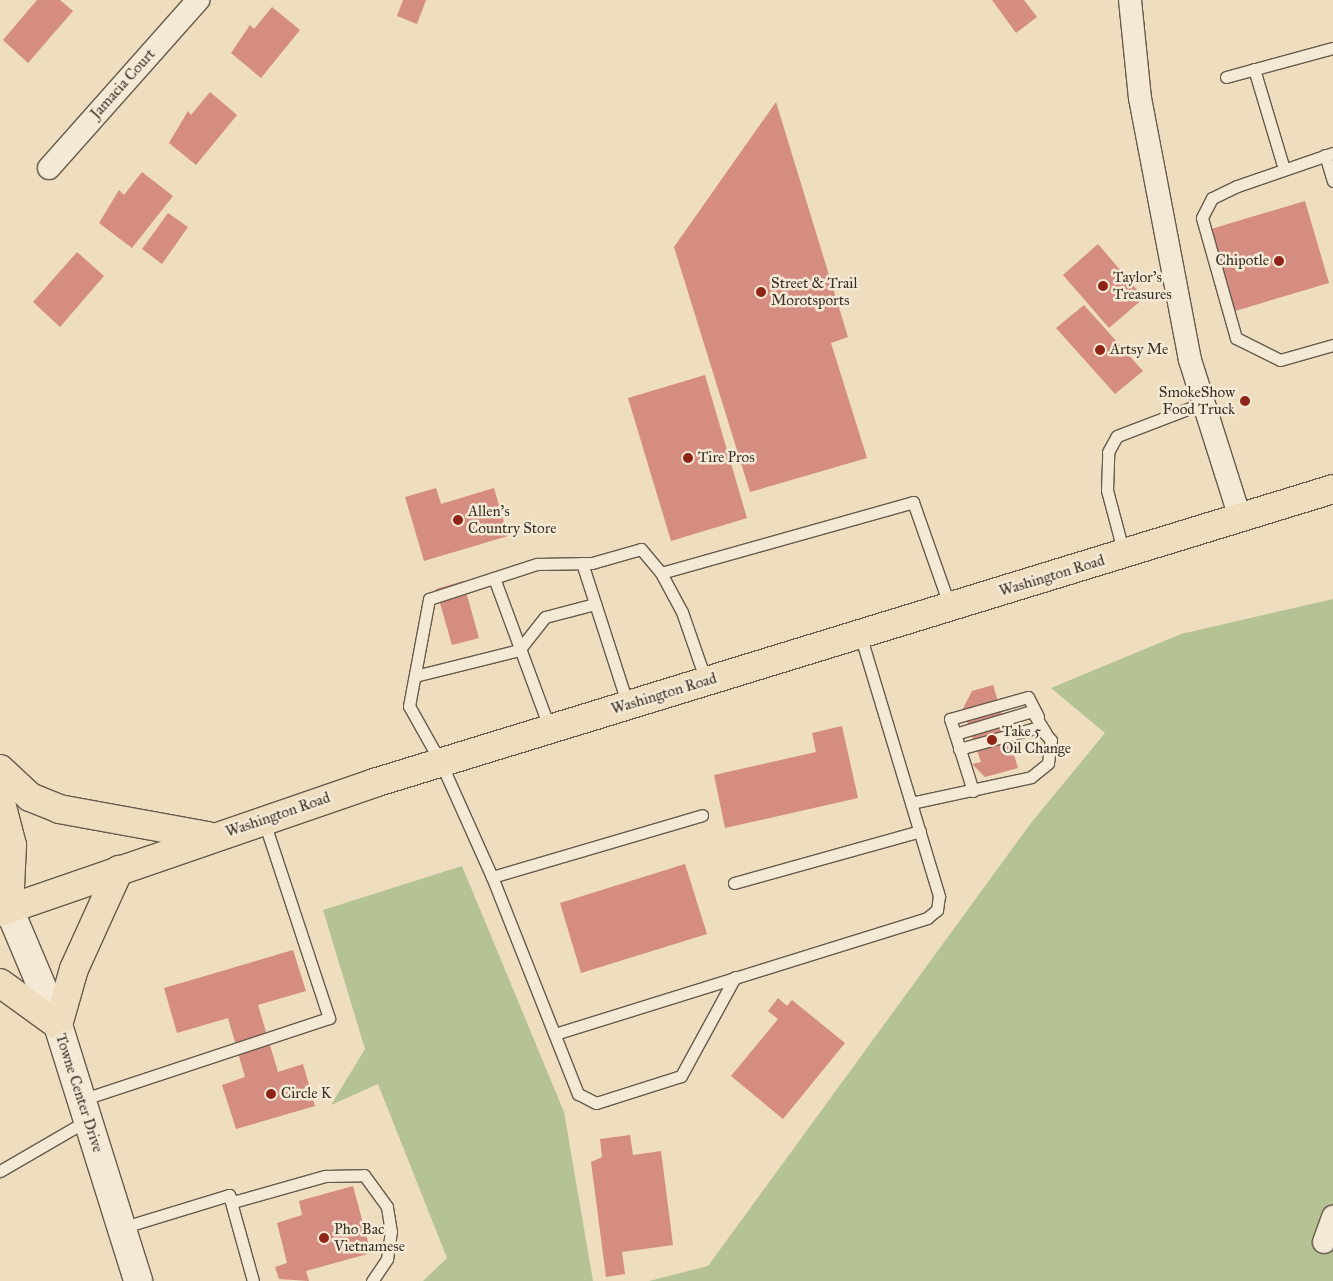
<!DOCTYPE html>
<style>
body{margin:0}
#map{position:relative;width:1333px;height:1281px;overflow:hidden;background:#eeddbe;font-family:"IM FELL Great Primer",serif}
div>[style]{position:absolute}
.green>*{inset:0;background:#b5c294}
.building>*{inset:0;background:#d58c81}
.roads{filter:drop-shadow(1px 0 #665b4c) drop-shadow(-1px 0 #665b4c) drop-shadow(0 1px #665b4c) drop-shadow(0 -1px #665b4c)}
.lane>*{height:11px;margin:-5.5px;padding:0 5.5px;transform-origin:5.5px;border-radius:5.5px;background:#f4e9d5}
.street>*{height:22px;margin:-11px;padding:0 11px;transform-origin:11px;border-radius:11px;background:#f4e9d5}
.secondary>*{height:28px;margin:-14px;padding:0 14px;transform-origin:14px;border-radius:14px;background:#f4e9d5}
.primary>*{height:28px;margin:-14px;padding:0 14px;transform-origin:14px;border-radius:14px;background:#eeddbe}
.dots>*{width:14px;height:14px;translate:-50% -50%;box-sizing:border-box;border:2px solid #f4e9d5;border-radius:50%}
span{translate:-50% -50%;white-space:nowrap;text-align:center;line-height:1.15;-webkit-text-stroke:5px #f4e9d5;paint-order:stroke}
.street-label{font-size:15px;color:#383026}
.poi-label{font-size:15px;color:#383026}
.right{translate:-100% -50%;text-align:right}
.left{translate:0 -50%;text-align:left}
</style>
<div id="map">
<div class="green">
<div style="clip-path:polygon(1333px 599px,1333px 1281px,649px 1281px,708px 1266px,1031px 823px,1105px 733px,1051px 688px,1181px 634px)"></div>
<div style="clip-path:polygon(462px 866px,564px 1112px,593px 1281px,423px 1281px,447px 1258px,378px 1084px,331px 1105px,365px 1049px,323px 910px)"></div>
</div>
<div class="building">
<div style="clip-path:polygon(37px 0,60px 0,73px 11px,28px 63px,3px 40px)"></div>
<div style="clip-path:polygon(403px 0,426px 0,417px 24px,397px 16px)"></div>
<div style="clip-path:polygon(992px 0,1024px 0,1037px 17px,1016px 33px)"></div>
<div style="clip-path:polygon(272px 7px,300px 30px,261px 78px,231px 53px,250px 25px,254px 29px)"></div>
<div style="clip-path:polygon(210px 92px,237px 115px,196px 165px,169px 143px,188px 111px,191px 115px)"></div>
<div style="clip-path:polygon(776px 102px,848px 337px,831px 343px,867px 458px,750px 492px,674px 247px)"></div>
<div style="clip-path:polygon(142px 172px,173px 196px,132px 248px,99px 223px,119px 190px,124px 195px)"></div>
<div style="clip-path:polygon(1305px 201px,1329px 283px,1235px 311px,1231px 297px,1226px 299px,1221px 284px,1226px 282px,1211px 229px)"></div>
<div style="clip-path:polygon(168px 213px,188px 227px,162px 264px,142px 249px)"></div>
<div style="clip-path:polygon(1098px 244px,1144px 298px,1109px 328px,1063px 275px)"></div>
<div style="clip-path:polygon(77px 252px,104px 276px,60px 327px,33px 302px)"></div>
<div style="clip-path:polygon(1084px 305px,1143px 371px,1115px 394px,1056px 328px)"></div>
<div style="clip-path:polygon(705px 375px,747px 518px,671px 541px,628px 398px)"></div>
<div style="clip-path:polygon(436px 488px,441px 504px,494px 488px,508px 536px,424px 561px,405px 497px)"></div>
<div style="clip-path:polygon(463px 581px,479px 638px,452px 645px,436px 589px)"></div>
<div style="clip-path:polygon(993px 685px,1018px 768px,985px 777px,972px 764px,981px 762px,965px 716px,958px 718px,972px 691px)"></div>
<div style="clip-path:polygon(842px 726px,858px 798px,725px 828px,714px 775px,816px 752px,812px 733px)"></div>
<div style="clip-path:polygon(685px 864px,707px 934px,581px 973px,560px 903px)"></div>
<div style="clip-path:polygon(293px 950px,306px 991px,258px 1005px,278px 1072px,303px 1064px,315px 1106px,236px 1129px,222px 1085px,245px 1077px,228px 1018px,177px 1033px,164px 988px)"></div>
<div style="clip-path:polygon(778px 998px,787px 1006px,792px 1000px,845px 1043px,783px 1119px,731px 1076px,778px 1019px,768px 1011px)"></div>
<div style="clip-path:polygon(630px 1135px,633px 1155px,661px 1151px,673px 1245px,622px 1252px,625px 1274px,606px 1277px,591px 1162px,602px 1157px,600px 1139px)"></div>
<div style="clip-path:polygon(353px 1186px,371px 1253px,306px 1271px,309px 1281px,279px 1279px,275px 1267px,287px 1263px,277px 1223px,302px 1215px,299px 1201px)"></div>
</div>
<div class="roads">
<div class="lane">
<div style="left:1254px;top:69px;width:104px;rotate:73.3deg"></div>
<div style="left:1226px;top:77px;width:111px;rotate:-15.2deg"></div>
<div style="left:1333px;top:153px;width:102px;rotate:161deg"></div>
<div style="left:1237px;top:186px;width:28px;rotate:154deg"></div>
<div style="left:1212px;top:198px;width:22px;rotate:117deg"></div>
<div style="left:1202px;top:218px;width:125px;rotate:74.2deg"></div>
<div style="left:1236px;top:338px;width:49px;rotate:26.6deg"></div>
<div style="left:1280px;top:360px;width:55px;rotate:-15.8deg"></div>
<div style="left:1325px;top:155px;width:27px;rotate:73deg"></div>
<div style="left:1124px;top:554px;width:66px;rotate:-104.9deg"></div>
<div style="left:1107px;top:490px;width:38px;rotate:-88deg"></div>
<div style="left:1108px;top:452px;width:18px;rotate:-61deg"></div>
<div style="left:1117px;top:436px;width:92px;rotate:-21deg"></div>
<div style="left:582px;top:563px;width:149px;rotate:72.1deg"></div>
<div style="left:661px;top:573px;width:44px;rotate:61.7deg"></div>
<div style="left:682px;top:612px;width:73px;rotate:70.8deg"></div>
<div style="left:494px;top:578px;width:161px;rotate:69.7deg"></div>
<div style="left:415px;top:676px;width:107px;rotate:-14deg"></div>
<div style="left:519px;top:650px;width:42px;rotate:-51.8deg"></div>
<div style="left:545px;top:617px;width:52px;rotate:-14.6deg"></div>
<div style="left:955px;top:734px;width:16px;rotate:-108deg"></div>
<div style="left:950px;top:719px;width:81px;rotate:-15.8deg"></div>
<div style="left:1028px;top:697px;width:22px;rotate:63deg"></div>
<div style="left:973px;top:791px;width:60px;rotate:-107.5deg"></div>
<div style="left:955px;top:734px;width:80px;rotate:-16.6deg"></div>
<div style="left:1032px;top:711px;width:26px;rotate:58deg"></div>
<div style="left:911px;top:803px;width:123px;rotate:-12.2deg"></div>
<div style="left:1031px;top:777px;width:22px;rotate:-39deg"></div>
<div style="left:1048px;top:763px;width:23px;rotate:-83deg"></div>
<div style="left:1051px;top:740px;width:18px;rotate:-133deg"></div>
<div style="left:1039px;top:727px;width:83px;rotate:164.6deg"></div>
<div style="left:492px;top:877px;width:219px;rotate:-16.4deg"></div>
<div style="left:734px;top:883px;width:193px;rotate:-15.6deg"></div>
<div style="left:735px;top:977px;width:113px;rotate:118.6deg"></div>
<div style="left:681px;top:1076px;width:89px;rotate:162.4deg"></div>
<div style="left:596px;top:1103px;width:20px;rotate:-153deg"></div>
<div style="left:578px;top:1094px;width:233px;rotate:-111.6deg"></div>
<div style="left:492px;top:877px;width:125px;rotate:-114.1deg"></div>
<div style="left:441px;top:763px;width:65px;rotate:-119.3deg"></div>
<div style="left:409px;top:706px;width:109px;rotate:-79.4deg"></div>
<div style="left:429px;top:599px;width:114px;rotate:-18deg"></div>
<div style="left:537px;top:564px;width:55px;rotate:-1deg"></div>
<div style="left:592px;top:563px;width:51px;rotate:-15.9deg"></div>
<div style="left:641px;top:549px;width:31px;rotate:50deg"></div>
<div style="left:661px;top:573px;width:262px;rotate:-15.7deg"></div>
<div style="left:913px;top:502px;width:111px;rotate:70.6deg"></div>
<div style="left:558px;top:1033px;width:387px;rotate:-17.3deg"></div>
<div style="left:927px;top:918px;width:13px;rotate:-39deg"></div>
<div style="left:937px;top:910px;width:14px;rotate:-82deg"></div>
<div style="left:939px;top:896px;width:274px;rotate:-106.8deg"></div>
<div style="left:81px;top:1100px;width:261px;rotate:-18.3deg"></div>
<div style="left:329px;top:1018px;width:207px;rotate:-108.3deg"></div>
<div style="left:0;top:1171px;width:102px;rotate:-30.1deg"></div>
<div style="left:229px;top:1195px;width:8px;rotate:60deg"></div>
<div style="left:233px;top:1202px;width:96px;rotate:-15.8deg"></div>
<div style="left:325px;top:1176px;width:39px;rotate:-1deg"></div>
<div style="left:364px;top:1175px;width:39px;rotate:54deg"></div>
<div style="left:387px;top:1207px;width:24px;rotate:81deg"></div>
<div style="left:391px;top:1231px;width:28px;rotate:98deg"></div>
<div style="left:387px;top:1259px;width:27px;rotate:124deg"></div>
<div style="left:121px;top:1228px;width:113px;rotate:-17deg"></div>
<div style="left:229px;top:1195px;width:89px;rotate:74.4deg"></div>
</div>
<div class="street">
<div style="left:1130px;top:0;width:99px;rotate:84.2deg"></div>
<div style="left:1140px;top:98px;width:267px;rotate:79.2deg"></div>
<div style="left:1190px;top:360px;width:166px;rotate:72.4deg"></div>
<div style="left:49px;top:168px;width:225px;rotate:-48.4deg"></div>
<div style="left:1324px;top:1242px;width:27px;rotate:-70deg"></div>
</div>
<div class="secondary">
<div style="left:9px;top:909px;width:126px;rotate:67.1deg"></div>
<div style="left:58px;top:1025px;width:268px;rotate:72.6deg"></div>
</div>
<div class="primary">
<div style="left:0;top:769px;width:41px;rotate:43deg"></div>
<div style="left:30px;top:797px;width:31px;rotate:22deg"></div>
<div style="left:59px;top:809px;width:151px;rotate:10.3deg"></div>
<div style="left:0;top:799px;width:48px;rotate:75.4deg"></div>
<div style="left:12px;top:845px;width:64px;rotate:92.7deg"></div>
<div style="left:0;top:912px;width:396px;rotate:-19deg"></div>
<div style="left:374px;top:783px;width:1003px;rotate:-17.04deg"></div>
<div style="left:0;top:983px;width:72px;rotate:35.9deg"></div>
<div style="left:58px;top:1025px;width:58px;rotate:-74.1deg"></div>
<div style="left:74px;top:969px;width:109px;rotate:-65.6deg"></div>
</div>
</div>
<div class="dots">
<div style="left:1279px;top:261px;background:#8f2418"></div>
<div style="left:1103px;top:286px;background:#8f2418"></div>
<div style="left:761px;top:292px;background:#8f2418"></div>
<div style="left:1100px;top:350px;background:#8f2418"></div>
<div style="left:1245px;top:401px;background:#8f2418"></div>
<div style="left:688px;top:458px;background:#8f2418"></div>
<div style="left:458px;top:520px;background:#8f2418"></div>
<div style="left:992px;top:740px;background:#8f2418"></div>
<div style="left:271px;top:1094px;background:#8f2418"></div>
<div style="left:324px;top:1238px;background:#8f2418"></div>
</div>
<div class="street-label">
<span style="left:123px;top:84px;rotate:-48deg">Jamacia Court</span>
<span style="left:1052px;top:576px;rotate:-17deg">Washington Road</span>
<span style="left:664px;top:694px;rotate:-17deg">Washington Road</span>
<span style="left:278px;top:815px;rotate:-19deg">Washington Road</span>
<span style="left:79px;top:1093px;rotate:72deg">Towne Center Drive</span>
</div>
<div class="poi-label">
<span class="right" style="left:1269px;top:261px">Chipotle</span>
<span class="left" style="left:1113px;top:286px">Taylor's<br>Treasures</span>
<span class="left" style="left:771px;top:292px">Street &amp; Trail<br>Morotsports</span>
<span class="left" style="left:1110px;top:350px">Artsy Me</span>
<span class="right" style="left:1235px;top:401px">SmokeShow<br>Food Truck</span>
<span class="left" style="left:698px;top:458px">Tire Pros</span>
<span class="left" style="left:468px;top:520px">Allen's<br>Country Store</span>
<span class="left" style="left:1002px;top:740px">Take 5<br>Oil Change</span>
<span class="left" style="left:281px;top:1094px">Circle K</span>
<span class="left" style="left:334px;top:1238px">Pho Bac<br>Vietnamese</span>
</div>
</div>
